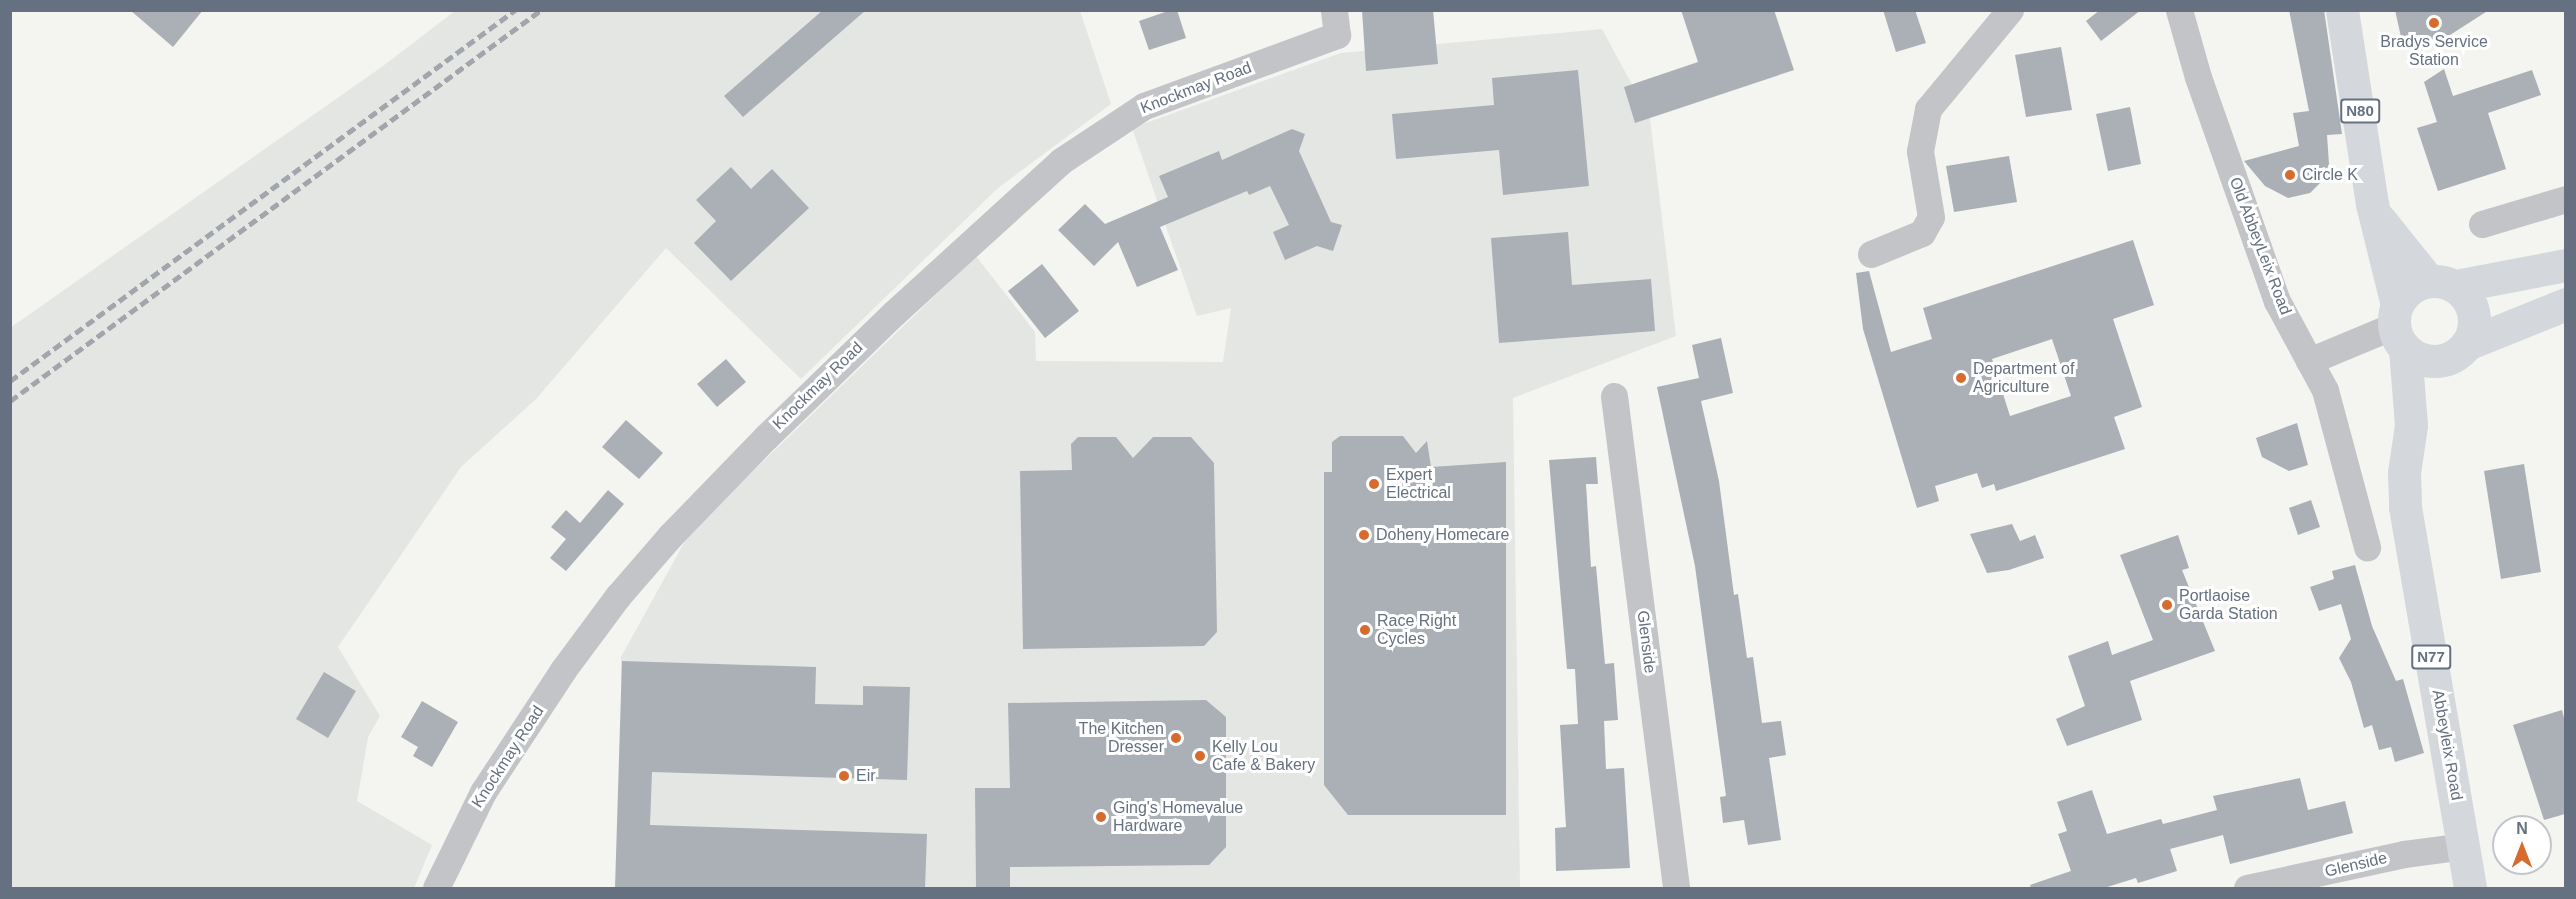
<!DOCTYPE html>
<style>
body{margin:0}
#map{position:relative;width:2576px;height:899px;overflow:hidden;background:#f4f4f0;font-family:Helvetica,sans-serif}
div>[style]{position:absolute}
.built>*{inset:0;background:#e4e6e4}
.building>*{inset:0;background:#abb0b6}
.minor>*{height:27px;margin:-13.5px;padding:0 13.5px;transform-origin:13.5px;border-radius:13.5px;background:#c2c4c8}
.primary>*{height:33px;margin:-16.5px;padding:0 16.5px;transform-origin:16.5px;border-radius:16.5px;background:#d4d7dc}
.primary>.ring{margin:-16.5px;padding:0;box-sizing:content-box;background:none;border:33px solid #d4d7dc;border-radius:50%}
.rail>*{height:4.5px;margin-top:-2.25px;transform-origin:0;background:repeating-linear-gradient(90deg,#a2a6ac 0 9px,transparent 0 13.5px)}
.dots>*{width:16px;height:16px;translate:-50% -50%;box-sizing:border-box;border:3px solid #fff;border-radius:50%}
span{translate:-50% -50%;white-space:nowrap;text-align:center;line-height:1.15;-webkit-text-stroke:6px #fff;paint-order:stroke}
.shield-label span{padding:2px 4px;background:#fff;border:2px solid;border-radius:4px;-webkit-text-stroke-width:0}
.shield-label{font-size:15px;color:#657080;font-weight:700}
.poi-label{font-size:16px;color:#657080}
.left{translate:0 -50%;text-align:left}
.right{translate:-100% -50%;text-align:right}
.street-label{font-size:16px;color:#657080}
.frame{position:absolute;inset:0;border:12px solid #657080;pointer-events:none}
.north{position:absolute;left:2492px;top:815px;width:60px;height:60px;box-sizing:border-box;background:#fff;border:2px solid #c1c6cc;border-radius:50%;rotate:0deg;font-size:16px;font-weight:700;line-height:24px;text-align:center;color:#657080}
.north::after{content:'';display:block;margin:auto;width:21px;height:27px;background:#d76a2d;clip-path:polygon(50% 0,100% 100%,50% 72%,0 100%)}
</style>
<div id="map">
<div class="built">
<div style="clip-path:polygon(455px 11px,1080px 11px,1111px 104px,998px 188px,801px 379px,666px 248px,536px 399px,461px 467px,338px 647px,380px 716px,368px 737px,357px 801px,432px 845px,414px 888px,11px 888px,10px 328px,383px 66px)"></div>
<div style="clip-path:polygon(1602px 29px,1650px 118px,1676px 336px,1513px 398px,1520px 888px,621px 888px,621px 657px,690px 532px,976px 256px,1035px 332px,1036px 361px,1223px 362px,1231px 308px,1197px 316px,1132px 128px,1341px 53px)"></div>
</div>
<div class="building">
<div style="clip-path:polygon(130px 10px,203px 10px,173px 47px)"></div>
<div style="clip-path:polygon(823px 10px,866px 10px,743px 117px,724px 96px)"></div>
<div style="clip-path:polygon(1171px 10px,1177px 10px,1186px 38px,1149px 50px,1139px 21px)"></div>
<div style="clip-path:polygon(1362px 10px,1433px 10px,1438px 64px,1366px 71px)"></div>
<div style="clip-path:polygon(1681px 10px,1774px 10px,1794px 70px,1635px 123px,1624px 87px,1698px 62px)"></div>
<div style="clip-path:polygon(1883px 10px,1915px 10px,1926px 43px,1896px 52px)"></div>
<div style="clip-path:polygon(2100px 10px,2141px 10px,2101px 41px,2086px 21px)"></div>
<div style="clip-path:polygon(2289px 10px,2324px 10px,2342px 134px,2327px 135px,2329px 164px,2322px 181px,2310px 193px,2288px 198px,2265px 186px,2244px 161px,2299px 146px,2293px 113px,2309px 111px)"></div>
<div style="clip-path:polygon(2395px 10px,2489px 10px,2450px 35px,2403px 46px)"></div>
<div style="clip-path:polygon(2061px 47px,2072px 110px,2026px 117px,2015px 55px)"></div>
<div style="clip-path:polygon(2444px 69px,2453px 96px,2532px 70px,2541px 95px,2488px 113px,2506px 169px,2438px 191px,2417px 128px,2437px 122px,2424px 82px)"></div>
<div style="clip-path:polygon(1578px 70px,1589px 186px,1503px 195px,1499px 150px,1396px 159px,1392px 114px,1494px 105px,1492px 78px)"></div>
<div style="clip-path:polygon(2130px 107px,2141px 164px,2108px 171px,2096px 114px)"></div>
<div style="clip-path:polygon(1292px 129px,1305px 134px,1299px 151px,1331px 222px,1342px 225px,1333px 251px,1317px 246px,1285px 260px,1273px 232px,1289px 225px,1270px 186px,1249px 195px,1247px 191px,1160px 227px,1178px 270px,1137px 287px,1118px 242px,1094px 266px,1058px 230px,1085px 204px,1105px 224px,1168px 197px,1159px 176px,1219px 151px,1222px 160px)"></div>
<div style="clip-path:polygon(2009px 156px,2017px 202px,1954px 212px,1946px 166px)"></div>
<div style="clip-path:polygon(731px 167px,751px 189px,772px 169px,809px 208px,731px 281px,694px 243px,716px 221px,696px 200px)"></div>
<div style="clip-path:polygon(1568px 232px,1572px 285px,1651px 279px,1655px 331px,1499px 343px,1491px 238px)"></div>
<div style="clip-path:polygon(evenodd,2133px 240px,2154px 305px,2113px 319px,2142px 407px,2114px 417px,2125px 449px,1996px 491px,1994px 484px,1982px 488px,1977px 473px,1935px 486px,1939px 501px,1917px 508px,1863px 329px,1856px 273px,1869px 271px,1891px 352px,1932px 339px,1923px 308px,2133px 240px,2052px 339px,2071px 396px,2010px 416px,1992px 359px,2052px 339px)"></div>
<div style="clip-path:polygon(1042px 264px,1079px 311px,1045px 338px,1008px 291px)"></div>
<div style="clip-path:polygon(1721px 338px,1733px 393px,1701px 401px,1719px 481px,1734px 595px,1738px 594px,1747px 658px,1753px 657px,1762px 723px,1781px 721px,1786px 755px,1769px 758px,1781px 840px,1748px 845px,1744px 820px,1723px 823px,1720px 797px,1726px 796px,1695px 566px,1657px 387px,1699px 378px,1692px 345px)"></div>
<div style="clip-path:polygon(726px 359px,746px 382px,717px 407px,697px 384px)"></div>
<div style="clip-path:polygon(626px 420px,663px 453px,639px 479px,602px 447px)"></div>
<div style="clip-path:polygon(2297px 423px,2308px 465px,2289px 471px,2262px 457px,2256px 438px)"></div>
<div style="clip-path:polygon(1340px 436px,1403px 436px,1416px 453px,1427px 441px,1431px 467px,1506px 462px,1506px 815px,1348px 815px,1324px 785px,1324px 472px,1332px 472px,1332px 442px)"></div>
<div style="clip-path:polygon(1078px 437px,1116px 437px,1133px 458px,1153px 437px,1191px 437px,1214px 463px,1217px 632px,1204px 646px,1023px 649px,1020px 471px,1072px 470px,1071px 444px)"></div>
<div style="clip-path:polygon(1596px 457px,1598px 484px,1586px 484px,1591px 567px,1596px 566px,1605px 664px,1614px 663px,1618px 720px,1604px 721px,1606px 769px,1624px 768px,1630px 868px,1556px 871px,1555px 828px,1566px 827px,1560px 725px,1578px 724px,1575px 669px,1567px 669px,1549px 460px)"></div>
<div style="clip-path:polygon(2524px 464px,2541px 572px,2501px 579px,2484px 471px)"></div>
<div style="clip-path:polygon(608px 490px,624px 504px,566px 571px,550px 558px,566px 539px,551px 527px,566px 510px,580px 523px)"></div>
<div style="clip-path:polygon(2311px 500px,2320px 527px,2298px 535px,2289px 508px)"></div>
<div style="clip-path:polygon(2012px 524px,2020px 541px,2035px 535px,2044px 558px,2009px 570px,1987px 573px,1970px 534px)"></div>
<div style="clip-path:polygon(2178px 535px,2189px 568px,2182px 570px,2215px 651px,2130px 681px,2142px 720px,2067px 746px,2056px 719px,2085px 706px,2068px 656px,2108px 641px,2112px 655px,2153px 640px,2120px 555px)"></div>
<div style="clip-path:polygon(2355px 565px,2372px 626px,2396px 681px,2403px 679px,2424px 753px,2395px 762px,2391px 747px,2379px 750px,2372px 725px,2364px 728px,2351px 682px,2339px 658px,2351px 639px,2341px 604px,2319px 611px,2310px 587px,2334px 579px,2332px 571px)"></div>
<div style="clip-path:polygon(622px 661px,816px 667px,815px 704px,863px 705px,863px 686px,910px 687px,907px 780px,652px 772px,650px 825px,927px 834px,925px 888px,615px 888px)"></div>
<div style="clip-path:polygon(324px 672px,356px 691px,328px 738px,296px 719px)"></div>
<div style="clip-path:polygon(1206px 700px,1226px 717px,1226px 847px,1209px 865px,1010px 867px,1010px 888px,976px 888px,975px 788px,1010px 788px,1008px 703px)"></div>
<div style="clip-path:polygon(422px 701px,458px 722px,432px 767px,413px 756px,418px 747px,401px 737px)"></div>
<div style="clip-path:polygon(2562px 710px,2565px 722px,2565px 814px,2544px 820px,2513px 725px)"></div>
<div style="clip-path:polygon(2300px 778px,2308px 810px,2345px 801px,2353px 833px,2230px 864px,2223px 835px,2170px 849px,2177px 871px,2138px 883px,2136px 878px,2104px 888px,2031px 888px,2030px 885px,2071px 871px,2058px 834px,2067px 831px,2057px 802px,2092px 790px,2107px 834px,2161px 819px,2163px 824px,2217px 810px,2213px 796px)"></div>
</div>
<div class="minor">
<div style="left:2179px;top:10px;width:70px;rotate:74.2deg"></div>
<div style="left:2198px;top:77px;width:238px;rotate:70.6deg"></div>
<div style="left:2277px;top:301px;width:101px;rotate:61.7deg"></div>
<div style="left:2325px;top:390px;width:163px;rotate:75deg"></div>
<div style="left:2482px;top:224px;width:88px;rotate:-16.6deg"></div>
<div style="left:1871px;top:254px;width:55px;rotate:-22.4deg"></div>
<div style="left:1922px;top:233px;width:18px;rotate:-61deg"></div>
<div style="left:1931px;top:217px;width:67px;rotate:-99.5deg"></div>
<div style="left:1920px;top:151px;width:43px;rotate:-79.2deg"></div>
<div style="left:1928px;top:109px;width:129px;rotate:-50.4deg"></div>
<div style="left:2309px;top:361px;width:91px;rotate:-22.6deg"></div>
<div style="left:1614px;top:396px;width:496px;rotate:82.8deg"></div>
<div style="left:436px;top:888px;width:107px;rotate:-63.9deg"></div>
<div style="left:483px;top:792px;width:146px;rotate:-56.7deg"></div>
<div style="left:563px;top:670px;width:92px;rotate:-53.4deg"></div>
<div style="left:618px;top:596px;width:79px;rotate:-49.1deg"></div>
<div style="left:670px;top:536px;width:138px;rotate:-45.9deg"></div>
<div style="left:766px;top:437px;width:178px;rotate:-44.1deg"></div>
<div style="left:894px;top:313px;width:226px;rotate:-42.3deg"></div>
<div style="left:1061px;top:161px;width:100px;rotate:-33.5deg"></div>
<div style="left:1144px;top:106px;width:206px;rotate:-20.2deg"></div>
<div style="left:1337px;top:35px;width:25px;rotate:-97deg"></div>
<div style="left:2247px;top:888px;width:161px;rotate:-12.2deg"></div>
<div style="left:2404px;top:854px;width:62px;rotate:-7.5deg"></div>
</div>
<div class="primary">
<div style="left:2342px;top:10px;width:196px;rotate:81.2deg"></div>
<div style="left:2372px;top:204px;width:104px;rotate:76.1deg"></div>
<div style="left:2380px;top:220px;width:77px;rotate:51.3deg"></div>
<div class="ring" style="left:2394px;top:281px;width:47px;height:47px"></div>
<div style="left:2456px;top:286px;width:112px;rotate:-10.8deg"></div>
<div style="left:2467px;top:344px;width:107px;rotate:-22deg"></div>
<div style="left:2405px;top:349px;width:76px;rotate:85.5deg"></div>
<div style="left:2411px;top:425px;width:49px;rotate:98.3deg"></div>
<div style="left:2404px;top:473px;width:34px;rotate:88deg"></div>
<div style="left:2405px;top:507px;width:387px;rotate:80.3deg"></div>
</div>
<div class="rail">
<div style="left:10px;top:381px;width:627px;rotate:-36.3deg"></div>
<div style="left:10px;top:401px;width:659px;rotate:-36.37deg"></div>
</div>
<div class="dots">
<div style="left:2434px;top:23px;background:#d76a2d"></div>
<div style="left:2290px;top:175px;background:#d76a2d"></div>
<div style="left:1961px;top:378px;background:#d76a2d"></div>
<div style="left:1374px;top:484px;background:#d76a2d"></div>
<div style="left:1364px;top:535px;background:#d76a2d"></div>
<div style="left:2167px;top:605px;background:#d76a2d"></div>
<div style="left:1365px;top:630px;background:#d76a2d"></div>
<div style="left:1176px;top:738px;background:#d76a2d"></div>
<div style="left:1200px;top:756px;background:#d76a2d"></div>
<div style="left:844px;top:776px;background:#d76a2d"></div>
<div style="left:1101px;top:817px;background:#d76a2d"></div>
</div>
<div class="shield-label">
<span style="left:2360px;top:111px">N80</span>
<span style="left:2431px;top:657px">N77</span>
</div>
<div class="poi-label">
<span style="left:2434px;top:51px">Bradys Service<br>Station</span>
<span class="left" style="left:2302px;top:175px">Circle K</span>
<span class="left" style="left:1973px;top:378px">Department of<br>Agriculture</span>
<span class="left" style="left:1386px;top:484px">Expert<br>Electrical</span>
<span class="left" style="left:1376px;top:535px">Doheny Homecare</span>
<span class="left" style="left:2179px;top:605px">Portlaoise<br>Garda Station</span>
<span class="left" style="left:1377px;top:630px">Race Right<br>Cycles</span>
<span class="right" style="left:1164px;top:738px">The Kitchen<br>Dresser</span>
<span class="left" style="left:1212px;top:756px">Kelly Lou<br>Cafe &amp; Bakery</span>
<span class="left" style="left:856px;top:776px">Eir</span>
<span class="left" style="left:1113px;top:817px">Ging's Homevalue<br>Hardware</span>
</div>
<div class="street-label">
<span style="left:1196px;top:88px;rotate:-21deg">Knockmay Road</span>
<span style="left:2260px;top:246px;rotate:69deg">Old AbbeyLeix Road</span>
<span style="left:818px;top:386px;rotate:-44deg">Knockmay Road</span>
<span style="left:1646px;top:642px;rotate:83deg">Glenside</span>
<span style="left:2447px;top:745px;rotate:80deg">Abbeyleix Road</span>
<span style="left:508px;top:757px;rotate:-57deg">Knockmay Road</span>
<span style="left:2356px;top:865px;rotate:-13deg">Glenside</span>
</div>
<div class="frame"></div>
<div class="north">N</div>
</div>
